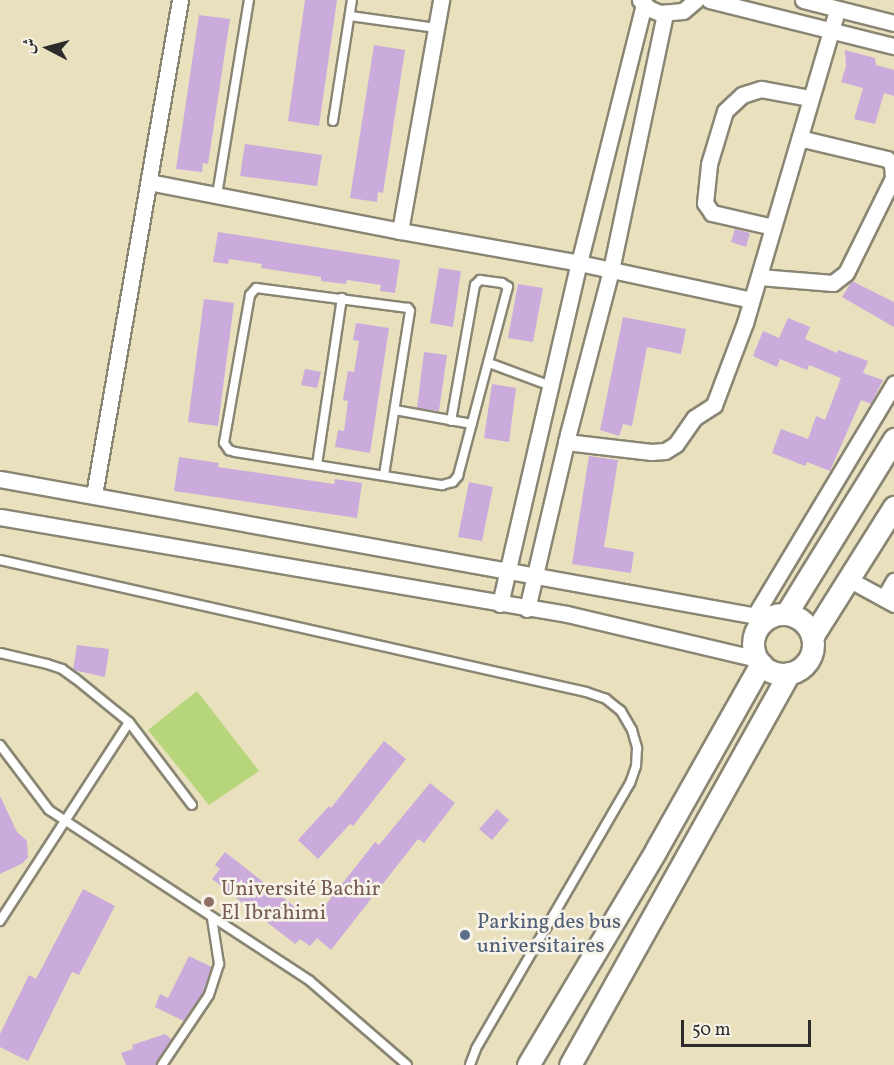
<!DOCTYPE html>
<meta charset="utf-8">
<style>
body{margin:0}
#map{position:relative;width:894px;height:1065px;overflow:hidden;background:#e9e1be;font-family:Vollkorn,Amiri,serif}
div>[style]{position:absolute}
.green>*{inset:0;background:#b7d57b}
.building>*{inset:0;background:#caabdc}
.roads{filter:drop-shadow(2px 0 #8a8674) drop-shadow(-2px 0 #8a8674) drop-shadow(0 2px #8a8674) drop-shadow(0 -2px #8a8674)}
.lane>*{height:8px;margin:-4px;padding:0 4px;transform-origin:4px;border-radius:4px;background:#fff}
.street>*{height:15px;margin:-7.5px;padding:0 7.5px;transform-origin:7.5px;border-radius:7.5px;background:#fff}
.secondary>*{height:21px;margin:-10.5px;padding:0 10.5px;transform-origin:10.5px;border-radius:10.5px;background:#fff}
.secondary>.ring{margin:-10.5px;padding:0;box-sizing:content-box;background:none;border:21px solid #fff;border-radius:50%}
.dots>*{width:16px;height:16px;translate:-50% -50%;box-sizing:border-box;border:3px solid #f7f3e8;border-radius:50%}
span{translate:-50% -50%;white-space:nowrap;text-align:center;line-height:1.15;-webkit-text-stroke:5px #f7f3e8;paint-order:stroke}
.education-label{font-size:21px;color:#785e54}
.left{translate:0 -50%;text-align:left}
.service-label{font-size:21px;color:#4e5e75}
.north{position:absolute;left:18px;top:18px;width:60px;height:60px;-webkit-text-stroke:4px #f7f3e8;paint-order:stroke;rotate:276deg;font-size:16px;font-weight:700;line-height:24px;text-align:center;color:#2b2b2b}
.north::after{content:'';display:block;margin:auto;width:21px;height:27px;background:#2b2b2b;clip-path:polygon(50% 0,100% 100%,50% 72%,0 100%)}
.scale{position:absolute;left:681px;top:1020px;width:130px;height:27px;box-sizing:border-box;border:3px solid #2b2b2b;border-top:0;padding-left:8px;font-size:18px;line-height:21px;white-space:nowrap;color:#2b2b2b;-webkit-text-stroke:4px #f7f3e8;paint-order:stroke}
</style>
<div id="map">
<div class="green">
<div style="clip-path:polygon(197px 691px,259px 771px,209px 805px,148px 730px)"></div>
</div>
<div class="building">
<div style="clip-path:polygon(305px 0,337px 0,319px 126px,288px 121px)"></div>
<div style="clip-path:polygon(199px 15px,230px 19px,208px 164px,203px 163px,202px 172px,176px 169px)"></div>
<div style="clip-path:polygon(374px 45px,405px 50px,383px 193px,378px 192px,377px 202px,350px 198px)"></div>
<div style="clip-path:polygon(845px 50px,875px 58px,876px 65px,894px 70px,894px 96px,884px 93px,875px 124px,854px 119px,863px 88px,841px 82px,846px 66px)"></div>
<div style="clip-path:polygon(245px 144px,322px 155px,317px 186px,240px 176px)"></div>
<div style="clip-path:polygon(735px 229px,750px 233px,746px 247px,731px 242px)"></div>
<div style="clip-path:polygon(218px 232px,400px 260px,395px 293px,380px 291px,381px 285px,347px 280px,346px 284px,321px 281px,321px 277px,261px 268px,262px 264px,229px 259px,228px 264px,213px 262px)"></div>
<div style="clip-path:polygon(439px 268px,461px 271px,453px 327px,430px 323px)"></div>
<div style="clip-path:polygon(852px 281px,894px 302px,894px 327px,842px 297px)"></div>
<div style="clip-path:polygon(518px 284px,543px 288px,533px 342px,508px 338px)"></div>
<div style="clip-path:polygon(204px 299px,234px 303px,218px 426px,188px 422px)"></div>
<div style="clip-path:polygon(623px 317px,686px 329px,681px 354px,647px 347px,632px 426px,623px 424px,619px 436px,600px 430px)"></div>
<div style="clip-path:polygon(788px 318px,810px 327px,805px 339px,837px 353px,838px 350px,868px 361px,863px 373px,883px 380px,871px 404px,861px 400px,830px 471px,807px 462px,805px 466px,772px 453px,781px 429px,808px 439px,816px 416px,825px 420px,841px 378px,809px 365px,807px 370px,780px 359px,777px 367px,753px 356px,763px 331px,779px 338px)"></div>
<div style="clip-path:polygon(356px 323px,389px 328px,370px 453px,335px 447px,338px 430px,344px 431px,348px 401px,343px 400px,348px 371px,354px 372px,359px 341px,353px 340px)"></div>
<div style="clip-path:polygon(424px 352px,447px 355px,439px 411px,417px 408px)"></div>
<div style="clip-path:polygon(305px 369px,321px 372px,317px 388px,301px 385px)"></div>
<div style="clip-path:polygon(492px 384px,516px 388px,509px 442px,484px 438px)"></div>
<div style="clip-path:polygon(589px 456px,618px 460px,604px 547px,634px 552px,631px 573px,572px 564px)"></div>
<div style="clip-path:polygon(179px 457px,219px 463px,218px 467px,334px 484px,335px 479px,362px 483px,357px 518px,174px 491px)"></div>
<div style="clip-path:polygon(469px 482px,493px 487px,482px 541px,458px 537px)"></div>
<div style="clip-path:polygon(77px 645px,109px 649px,105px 677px,73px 670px)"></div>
<div style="clip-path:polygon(384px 741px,406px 759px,353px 826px,350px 824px,318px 859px,298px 840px,329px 806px,331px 808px)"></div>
<div style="clip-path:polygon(430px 783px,455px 803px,424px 843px,418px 839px,331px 950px,317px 938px,310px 946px,300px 939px,295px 944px,212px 879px,220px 869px,215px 865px,225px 852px,313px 921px,375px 842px,379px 845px)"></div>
<div style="clip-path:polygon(0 796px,17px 832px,27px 841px,28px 857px,23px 863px,0 874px)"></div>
<div style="clip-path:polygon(497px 809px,509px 820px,492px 840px,479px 829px)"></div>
<div style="clip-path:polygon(83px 889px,115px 906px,79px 975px,72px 972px,28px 1061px,0 1047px,0 1034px,29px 975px,36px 979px)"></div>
<div style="clip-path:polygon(189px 956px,212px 967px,204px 992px,184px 1021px,155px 1007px,160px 994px,168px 998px)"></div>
<div style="clip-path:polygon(165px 1034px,172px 1040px,156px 1065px,126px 1065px,121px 1053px,133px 1049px,132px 1045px)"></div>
</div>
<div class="roads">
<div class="lane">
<div style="left:350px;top:16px;width:87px;rotate:7.9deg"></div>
<div style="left:333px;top:121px;width:122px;rotate:-81.1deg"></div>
<div style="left:217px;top:195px;width:198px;rotate:-80.7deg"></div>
<div style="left:489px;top:363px;width:66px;rotate:20.4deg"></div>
<div style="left:395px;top:410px;width:78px;rotate:10.3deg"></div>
<div style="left:317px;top:465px;width:169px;rotate:-81.5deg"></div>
<div style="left:384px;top:475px;width:166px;rotate:-81deg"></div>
<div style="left:410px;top:311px;width:4px;rotate:-124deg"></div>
<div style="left:408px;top:308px;width:153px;rotate:-172.5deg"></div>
<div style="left:256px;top:288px;width:9px;rotate:131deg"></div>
<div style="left:250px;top:295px;width:150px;rotate:100deg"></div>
<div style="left:224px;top:443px;width:9px;rotate:54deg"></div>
<div style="left:229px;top:450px;width:6px;rotate:18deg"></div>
<div style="left:235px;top:452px;width:210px;rotate:9.1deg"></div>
<div style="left:442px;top:485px;width:11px;rotate:-15deg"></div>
<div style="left:453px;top:482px;width:8px;rotate:-50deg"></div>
<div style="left:458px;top:476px;width:196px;rotate:-75.2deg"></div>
<div style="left:508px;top:287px;width:7px;rotate:-146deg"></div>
<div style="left:502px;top:283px;width:22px;rotate:-172deg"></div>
<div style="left:480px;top:280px;width:7px;rotate:135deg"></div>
<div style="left:475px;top:285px;width:138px;rotate:100deg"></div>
<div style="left:0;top:560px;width:601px;rotate:12.69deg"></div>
<div style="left:586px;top:692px;width:21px;rotate:19deg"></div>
<div style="left:606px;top:699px;width:19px;rotate:39deg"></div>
<div style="left:621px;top:711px;width:22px;rotate:60deg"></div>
<div style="left:632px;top:730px;width:19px;rotate:74deg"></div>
<div style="left:637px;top:748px;width:18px;rotate:93deg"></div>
<div style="left:636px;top:766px;width:18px;rotate:109deg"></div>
<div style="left:630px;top:783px;width:307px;rotate:120.1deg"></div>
<div style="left:476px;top:1049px;width:17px;rotate:111deg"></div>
<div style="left:0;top:653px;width:48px;rotate:13.2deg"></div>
<div style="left:47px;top:664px;width:16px;rotate:18deg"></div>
<div style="left:62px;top:669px;width:17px;rotate:36deg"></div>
<div style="left:76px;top:679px;width:68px;rotate:39.1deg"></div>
<div style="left:129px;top:722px;width:104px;rotate:52.8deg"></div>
<div style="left:0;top:745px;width:81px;rotate:53deg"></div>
<div style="left:49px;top:810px;width:312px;rotate:33.2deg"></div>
<div style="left:310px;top:981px;width:128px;rotate:40.9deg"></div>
<div style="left:0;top:921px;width:237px;rotate:-57deg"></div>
<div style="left:162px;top:1065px;width:84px;rotate:-56.1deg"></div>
<div style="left:209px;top:995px;width:33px;rotate:-72deg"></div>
<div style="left:219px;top:964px;width:47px;rotate:-98.7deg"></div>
</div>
<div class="street">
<div style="left:640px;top:0;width:13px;rotate:42deg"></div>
<div style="left:650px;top:9px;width:11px;rotate:22deg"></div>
<div style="left:660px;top:13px;width:23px;rotate:-5deg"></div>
<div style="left:683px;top:11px;width:17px;rotate:-40deg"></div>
<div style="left:709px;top:0;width:191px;rotate:14deg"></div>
<div style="left:803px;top:0;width:94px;rotate:14.2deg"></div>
<div style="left:149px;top:182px;width:256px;rotate:11deg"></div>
<div style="left:400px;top:231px;width:182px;rotate:10.1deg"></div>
<div style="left:579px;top:263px;width:176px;rotate:12.1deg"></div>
<div style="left:773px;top:227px;width:63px;rotate:-167.1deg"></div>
<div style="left:712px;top:213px;width:12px;rotate:-125deg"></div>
<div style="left:705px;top:203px;width:39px;rotate:-84deg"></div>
<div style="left:709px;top:164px;width:55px;rotate:-73.2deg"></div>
<div style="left:725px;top:111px;width:23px;rotate:-43deg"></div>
<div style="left:742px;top:95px;width:20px;rotate:-18deg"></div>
<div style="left:761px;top:89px;width:50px;rotate:10.4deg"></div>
<div style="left:400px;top:231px;width:235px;rotate:-79.9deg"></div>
<div style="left:759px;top:277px;width:74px;rotate:4.6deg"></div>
<div style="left:833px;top:283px;width:16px;rotate:-38deg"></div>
<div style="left:846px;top:273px;width:106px;rotate:-63.7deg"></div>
<div style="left:893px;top:178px;width:14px;rotate:-94deg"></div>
<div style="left:892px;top:164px;width:7px;rotate:-135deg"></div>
<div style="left:887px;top:159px;width:90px;rotate:-166.6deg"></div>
<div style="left:566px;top:442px;width:86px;rotate:6.7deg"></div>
<div style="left:651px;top:452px;width:14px;rotate:-4deg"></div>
<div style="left:665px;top:451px;width:13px;rotate:-32deg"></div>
<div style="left:676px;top:444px;width:32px;rotate:-55deg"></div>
<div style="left:694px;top:418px;width:24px;rotate:-33deg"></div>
<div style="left:714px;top:405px;width:88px;rotate:-69.3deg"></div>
<div style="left:745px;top:323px;width:326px;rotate:-73.6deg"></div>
<div style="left:0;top:479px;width:780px;rotate:10.26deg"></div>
<div style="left:94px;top:495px;width:502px;rotate:-80.14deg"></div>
<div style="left:0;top:517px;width:575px;rotate:9.71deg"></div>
<div style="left:567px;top:614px;width:195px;rotate:13.3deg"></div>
<div style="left:850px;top:580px;width:50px;rotate:28.6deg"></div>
<div style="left:884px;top:598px;width:20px;rotate:-60deg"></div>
<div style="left:500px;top:604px;width:350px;rotate:-77deg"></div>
<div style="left:579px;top:263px;width:266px;rotate:-75.9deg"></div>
<div style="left:527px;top:609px;width:180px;rotate:-76.8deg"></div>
<div style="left:568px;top:434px;width:170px;rotate:-75.3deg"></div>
<div style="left:611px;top:270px;width:263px;rotate:-78.1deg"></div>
<div style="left:755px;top:615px;width:270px;rotate:-59deg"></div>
</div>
<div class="secondary">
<div style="left:786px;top:614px;width:206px;rotate:-58.3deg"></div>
<div class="ring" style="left:753px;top:614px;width:39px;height:39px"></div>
<div style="left:812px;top:637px;width:154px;rotate:-57.8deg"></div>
<div style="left:528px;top:1065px;width:250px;rotate:-59.2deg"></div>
<div style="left:656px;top:850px;width:214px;rotate:-60.6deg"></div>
<div style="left:570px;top:1065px;width:449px;rotate:-60.8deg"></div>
</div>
</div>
<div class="dots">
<div style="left:209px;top:902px;background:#8d6e63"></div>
<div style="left:465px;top:935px;background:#5c6f8a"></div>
</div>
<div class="education-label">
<span class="left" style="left:221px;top:902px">Université Bachir<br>El Ibrahimi</span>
</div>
<div class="service-label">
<span class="left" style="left:477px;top:935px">Parking des bus<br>universitaires</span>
</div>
<div class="north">ش</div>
<div class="scale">50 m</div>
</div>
